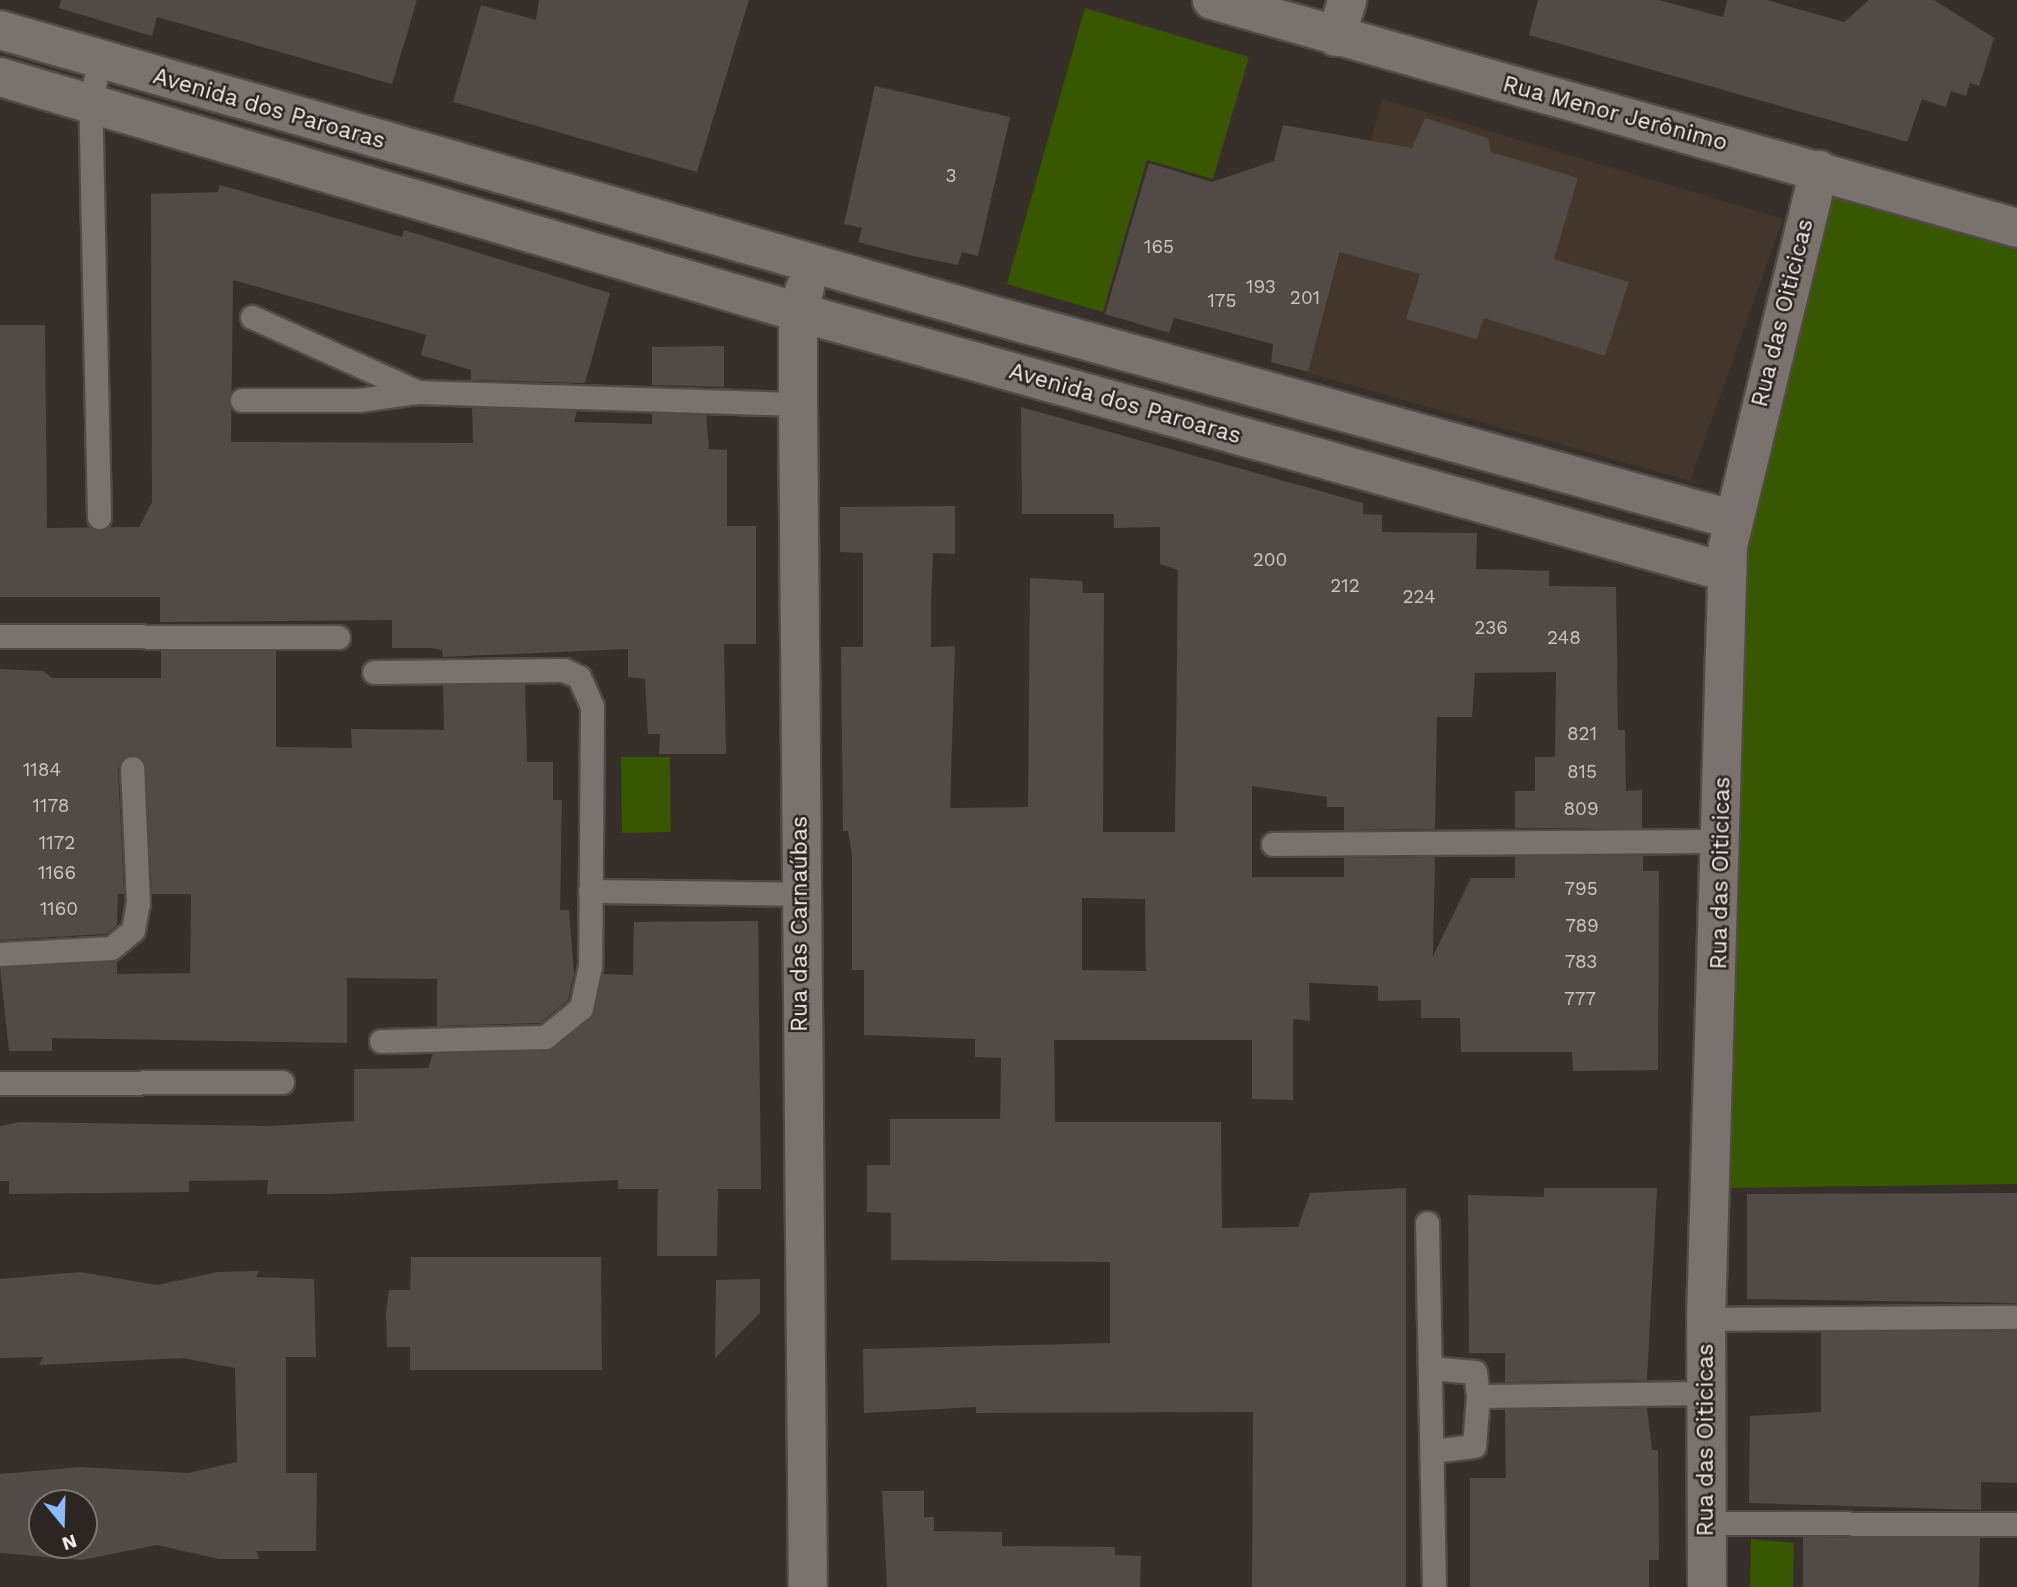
<!DOCTYPE html>
<meta charset="utf-8">
<style>
body{margin:0}
#map{position:relative;width:2017px;height:1587px;overflow:hidden;background:#372f2a;font-family:"Work Sans",sans-serif}
div>[style]{position:absolute}
.built>*{inset:0;background:#43362d}
.green>*{inset:0;background:#395700}
.building>*{inset:0;background:#524a45}
.roads{filter:drop-shadow(2px 0 #514a47) drop-shadow(-2px 0 #514a47) drop-shadow(0 2px #514a47) drop-shadow(0 -2px #514a47)}
.lane>*{height:23px;margin:-11.5px;padding:0 11.5px;transform-origin:11.5px;border-radius:11.5px;background:#7a726c}
.street>*{height:38px;margin:-19px;padding:0 19px;transform-origin:19px;border-radius:19px;background:#7a726c}
span{translate:-50% -50%;white-space:nowrap;text-align:center;line-height:1.15;-webkit-text-stroke:5px #2d2521;paint-order:stroke}
.number-label{font-size:19px;color:#cac4c1}
.number-label span{-webkit-text-stroke-width:0}
.street-label{font-size:23px;color:#f2edea}
.north{position:absolute;left:28px;top:1489px;width:70px;height:70px;box-sizing:border-box;background:#2d2521;border:2px solid #7c7571;border-radius:50%;rotate:161deg;font-size:19px;font-weight:700;line-height:28px;text-align:center;color:#f2edea}
.north::after{content:'';display:block;margin:auto;width:24px;height:32px;background:#8bbafc;clip-path:polygon(50% 0,100% 100%,50% 72%,0 100%)}
</style>
<div id="map">
<div class="built">
<div style="clip-path:polygon(1382px 99px,1783px 219px,1690px 481px,1308px 373px)"></div>
</div>
<div class="green">
<div style="clip-path:polygon(1085px 8px,1249px 57px,1213px 179px,1147px 160px,1103px 312px,1007px 284px)"></div>
<div style="clip-path:polygon(1827px 193px,2017px 249px,2017px 1184px,1731px 1188px,1740px 568px)"></div>
<div style="clip-path:polygon(621px 757px,670px 757px,671px 832px,622px 833px)"></div>
<div style="clip-path:polygon(1751px 1539px,1794px 1543px,1793px 1587px,1750px 1587px)"></div>
</div>
<div class="building">
<div style="clip-path:polygon(61px 0,417px 0,392px 84px,157px 17px,152px 36px,59px 8px)"></div>
<div style="clip-path:polygon(539px 0,749px 0,697px 172px,453px 102px,481px 5px,536px 20px)"></div>
<div style="clip-path:polygon(1538px 0,1659px 0,1723px 17px,1727px 0,1767px 0,1844px 22px,1869px 0,1934px 0,1994px 38px,1979px 86px,1970px 83px,1966px 96px,1951px 91px,1946px 107px,1922px 99px,1907px 142px,1529px 35px)"></div>
<div style="clip-path:polygon(875px 86px,1010px 117px,978px 256px,962px 252px,958px 265px,909px 255px,858px 242px,862px 228px,844px 224px)"></div>
<div style="clip-path:polygon(1425px 118px,1488px 138px,1491px 152px,1578px 178px,1554px 259px,1629px 282px,1605px 356px,1484px 318px,1477px 339px,1406px 319px,1420px 274px,1340px 252px,1308px 372px,1271px 362px,1273px 344px,1174px 318px,1169px 333px,1105px 314px,1149px 163px,1212px 182px,1274px 161px,1283px 125px,1412px 148px)"></div>
<div style="clip-path:polygon(220px 185px,402px 237px,404px 230px,610px 293px,585px 383px,471px 380px,471px 370px,421px 355px,426px 335px,233px 280px,231px 442px,473px 443px,472px 408px,577px 411px,574px 422px,652px 424px,652px 413px,706px 415px,709px 449px,727px 450px,727px 526px,756px 526px,756px 644px,724px 644px,726px 754px,659px 754px,660px 734px,648px 734px,645px 679px,628px 677px,628px 649px,443px 657px,442px 650px,431px 648px,392px 648px,392px 620px,160px 622px,160px 597px,0 597px,0 325px,45px 325px,47px 528px,139px 527px,152px 502px,151px 194px,218px 192px)"></div>
<div style="clip-path:polygon(724px 346px,724px 387px,652px 385px,652px 347px)"></div>
<div style="clip-path:polygon(evenodd,1021px 407px,1363px 503px,1363px 514px,1382px 515px,1382px 532px,1477px 533px,1476px 569px,1549px 571px,1549px 586px,1616px 587px,1618px 730px,1625px 730px,1626px 791px,1642px 790px,1642px 828px,1515px 828px,1515px 791px,1535px 791px,1535px 757px,1555px 757px,1556px 672px,1475px 673px,1472px 717px,1437px 717px,1435px 829px,1344px 830px,1344px 807px,1327px 807px,1327px 797px,1252px 786px,1252px 877px,1344px 877px,1344px 858px,1435px 857px,1433px 956px,1471px 878px,1515px 878px,1515px 856px,1643px 856px,1643px 871px,1659px 871px,1658px 1070px,1573px 1071px,1572px 1052px,1461px 1052px,1460px 1018px,1421px 1018px,1421px 1000px,1378px 1001px,1378px 986px,1309px 983px,1310px 1021px,1293px 1019px,1293px 1100px,1252px 1099px,1252px 1040px,1054px 1040px,1055px 1122px,1221px 1122px,1222px 1228px,1298px 1227px,1310px 1193px,1406px 1188px,1406px 1587px,1252px 1587px,1253px 1412px,976px 1413px,976px 1407px,864px 1413px,863px 1349px,1110px 1343px,1110px 1262px,891px 1260px,891px 1213px,867px 1212px,867px 1165px,890px 1165px,890px 1119px,1000px 1119px,1001px 1058px,975px 1057px,975px 1039px,864px 1035px,864px 970px,852px 970px,852px 855px,848px 831px,843px 831px,841px 647px,863px 647px,863px 553px,840px 552px,840px 507px,955px 506px,955px 554px,933px 553px,931px 602px,931px 647px,955px 646px,950px 808px,1028px 807px,1030px 578px,1082px 581px,1083px 593px,1104px 593px,1103px 832px,1175px 832px,1178px 570px,1160px 564px,1160px 527px,1114px 528px,1114px 514px,1022px 514px,1021px 407px,1082px 898px,1145px 899px,1146px 971px,1082px 970px,1082px 898px)"></div>
<div style="clip-path:polygon(161px 650px,276px 651px,276px 747px,352px 748px,351px 729px,444px 730px,443px 685px,525px 684px,527px 762px,553px 762px,553px 800px,562px 800px,560px 910px,569px 910px,574px 974px,568px 1000px,540px 1023px,437px 1026px,437px 979px,347px 978px,347px 1043px,52px 1038px,52px 1051px,9px 1051px,0 968px,117px 960px,117px 974px,190px 973px,191px 894px,152px 894px,146px 767px,131px 754px,118px 768px,124px 894px,118px 894px,117px 925px,106px 934px,0 940px,0 669px,43px 671px,52px 678px,161px 678px)"></div>
<div style="clip-path:polygon(758px 921px,761px 1189px,718px 1189px,717px 1256px,657px 1256px,658px 1189px,618px 1189px,618px 1180px,330px 1194px,267px 1194px,268px 1180px,189px 1181px,189px 1192px,9px 1194px,9px 1181px,0 1181px,0 1126px,19px 1122px,269px 1126px,354px 1121px,354px 1069px,428px 1068px,433px 1054px,554px 1048px,590px 1018px,603px 974px,633px 975px,634px 922px)"></div>
<div style="clip-path:polygon(1544px 1188px,1657px 1188px,1647px 1380px,1505px 1382px,1505px 1353px,1469px 1353px,1468px 1195px,1544px 1197px)"></div>
<div style="clip-path:polygon(2017px 1193px,2017px 1303px,1747px 1299px,1747px 1194px)"></div>
<div style="clip-path:polygon(411px 1257px,601px 1257px,602px 1370px,410px 1370px,410px 1347px,387px 1347px,386px 1312px,389px 1290px,410px 1290px)"></div>
<div style="clip-path:polygon(evenodd,259px 1271px,256px 1277px,314px 1279px,316px 1357px,286px 1357px,286px 1473px,317px 1473px,316px 1551px,257px 1551px,259px 1559px,219px 1559px,157px 1545px,82px 1560px,0 1553px,0 1474px,80px 1467px,188px 1473px,237px 1462px,235px 1368px,183px 1358px,39px 1365px,43px 1357px,0 1358px,0 1279px,80px 1272px,157px 1285px,218px 1272px,259px 1271px,42px 1503px,84px 1503px,84px 1545px,42px 1545px,42px 1503px)"></div>
<div style="clip-path:polygon(760px 1279px,760px 1313px,715px 1358px,716px 1280px)"></div>
<div style="clip-path:polygon(2017px 1331px,2017px 1483px,1981px 1482px,1981px 1510px,1749px 1503px,1750px 1416px,1821px 1412px,1821px 1332px)"></div>
<div style="clip-path:polygon(1647px 1408px,1652px 1450px,1658px 1450px,1659px 1560px,1649px 1560px,1649px 1587px,1470px 1587px,1470px 1478px,1506px 1478px,1505px 1410px)"></div>
<div style="clip-path:polygon(882px 1491px,924px 1491px,924px 1517px,934px 1517px,934px 1531px,1002px 1532px,1002px 1546px,1115px 1547px,1115px 1555px,1141px 1556px,1140px 1587px,887px 1587px)"></div>
<div style="clip-path:polygon(1803px 1537px,1980px 1538px,1979px 1587px,1803px 1587px)"></div>
</div>
<div class="roads">
<div class="lane">
<div style="left:252px;top:317px;width:182px;rotate:24.3deg"></div>
<div style="left:418px;top:392px;width:380px;rotate:1.8deg"></div>
<div style="left:242px;top:400px;width:117px"></div>
<div style="left:359px;top:400px;width:60px;rotate:-7.7deg"></div>
<div style="left:99px;top:517px;width:415px;rotate:-91.2deg"></div>
<div style="left:90px;top:102px;width:43px;rotate:-76.6deg"></div>
<div style="left:0;top:636px;width:338px;rotate:0.2deg"></div>
<div style="left:374px;top:672px;width:190px;rotate:-0.6deg"></div>
<div style="left:564px;top:670px;width:17px;rotate:25deg"></div>
<div style="left:579px;top:677px;width:32px;rotate:66deg"></div>
<div style="left:592px;top:706px;width:260px;rotate:90.4deg"></div>
<div style="left:590px;top:966px;width:43px;rotate:102.1deg"></div>
<div style="left:581px;top:1008px;width:46px;rotate:141.1deg"></div>
<div style="left:545px;top:1037px;width:164px;rotate:178.6deg"></div>
<div style="left:1273px;top:844px;width:449px;rotate:-0.4deg"></div>
<div style="left:590px;top:891px;width:210px;rotate:0.8deg"></div>
<div style="left:0;top:954px;width:111px;rotate:-3.1deg"></div>
<div style="left:111px;top:948px;width:28px;rotate:-39deg"></div>
<div style="left:133px;top:930px;width:27px;rotate:-80deg"></div>
<div style="left:138px;top:903px;width:135px;rotate:-92.5deg"></div>
<div style="left:0;top:1083px;width:282px;rotate:-0.2deg"></div>
<div style="left:1427px;top:1223px;width:364px;rotate:88.9deg"></div>
<div style="left:1706px;top:1319px;width:311px;rotate:-0.4deg"></div>
<div style="left:1431px;top:1368px;width:44px;rotate:5.2deg"></div>
<div style="left:1475px;top:1372px;width:24px;rotate:83deg"></div>
<div style="left:1432px;top:1451px;width:42px;rotate:-6.8deg"></div>
<div style="left:1474px;top:1446px;width:50px;rotate:-85.4deg"></div>
<div style="left:1478px;top:1396px;width:228px;rotate:-0.8deg"></div>
<div style="left:1706px;top:1523px;width:311px;rotate:0.2deg"></div>
</div>
<div class="street">
<div style="left:1212px;top:0;width:837px;rotate:15.81deg"></div>
<div style="left:0;top:30px;width:1025px;rotate:16.03deg"></div>
<div style="left:985px;top:313px;width:774px;rotate:15.44deg"></div>
<div style="left:1336px;top:37px;width:39px;rotate:-73deg"></div>
<div style="left:0;top:77px;width:832px;rotate:16.41deg"></div>
<div style="left:798px;top:312px;width:964px;rotate:15.65deg"></div>
<div style="left:805px;top:288px;width:25px;rotate:106deg"></div>
<div style="left:798px;top:312px;width:92px;rotate:90deg"></div>
<div style="left:798px;top:404px;width:1183px;rotate:89.52deg"></div>
<div style="left:1707px;top:1587px;width:268px;rotate:-90.2deg"></div>
<div style="left:1706px;top:1319px;width:773px;rotate:-88.37deg"></div>
<div style="left:1728px;top:546px;width:387px;rotate:-76.4deg"></div>
</div>
</div>
<div class="number-label">
<span style="left:951px;top:176px">3</span>
<span style="left:1159px;top:247px">165</span>
<span style="left:1261px;top:287px">193</span>
<span style="left:1305px;top:298px">201</span>
<span style="left:1222px;top:301px">175</span>
<span style="left:1270px;top:560px">200</span>
<span style="left:1345px;top:586px">212</span>
<span style="left:1419px;top:597px">224</span>
<span style="left:1491px;top:628px">236</span>
<span style="left:1564px;top:638px">248</span>
<span style="left:1582px;top:734px">821</span>
<span style="left:42px;top:770px">1184</span>
<span style="left:1582px;top:772px">815</span>
<span style="left:51px;top:806px">1178</span>
<span style="left:1581px;top:809px">809</span>
<span style="left:57px;top:843px">1172</span>
<span style="left:57px;top:873px">1166</span>
<span style="left:1581px;top:889px">795</span>
<span style="left:59px;top:909px">1160</span>
<span style="left:1582px;top:926px">789</span>
<span style="left:1581px;top:962px">783</span>
<span style="left:1580px;top:999px">777</span>
</div>
<div class="street-label">
<span style="left:269px;top:109px;rotate:16deg">Avenida dos Paroaras</span>
<span style="left:1615px;top:114px;rotate:15deg">Rua Menor Jerônimo</span>
<span style="left:1783px;top:313px;rotate:-76deg">Rua das Oiticicas</span>
<span style="left:1125px;top:404px;rotate:16deg">Avenida dos Paroaras</span>
<span style="left:1721px;top:873px;rotate:-89deg">Rua das Oiticicas</span>
<span style="left:800px;top:924px;rotate:-90deg">Rua das Carnaúbas</span>
<span style="left:1706px;top:1440px;rotate:-90deg">Rua das Oiticicas</span>
</div>
<div class="north">N</div>
</div>
